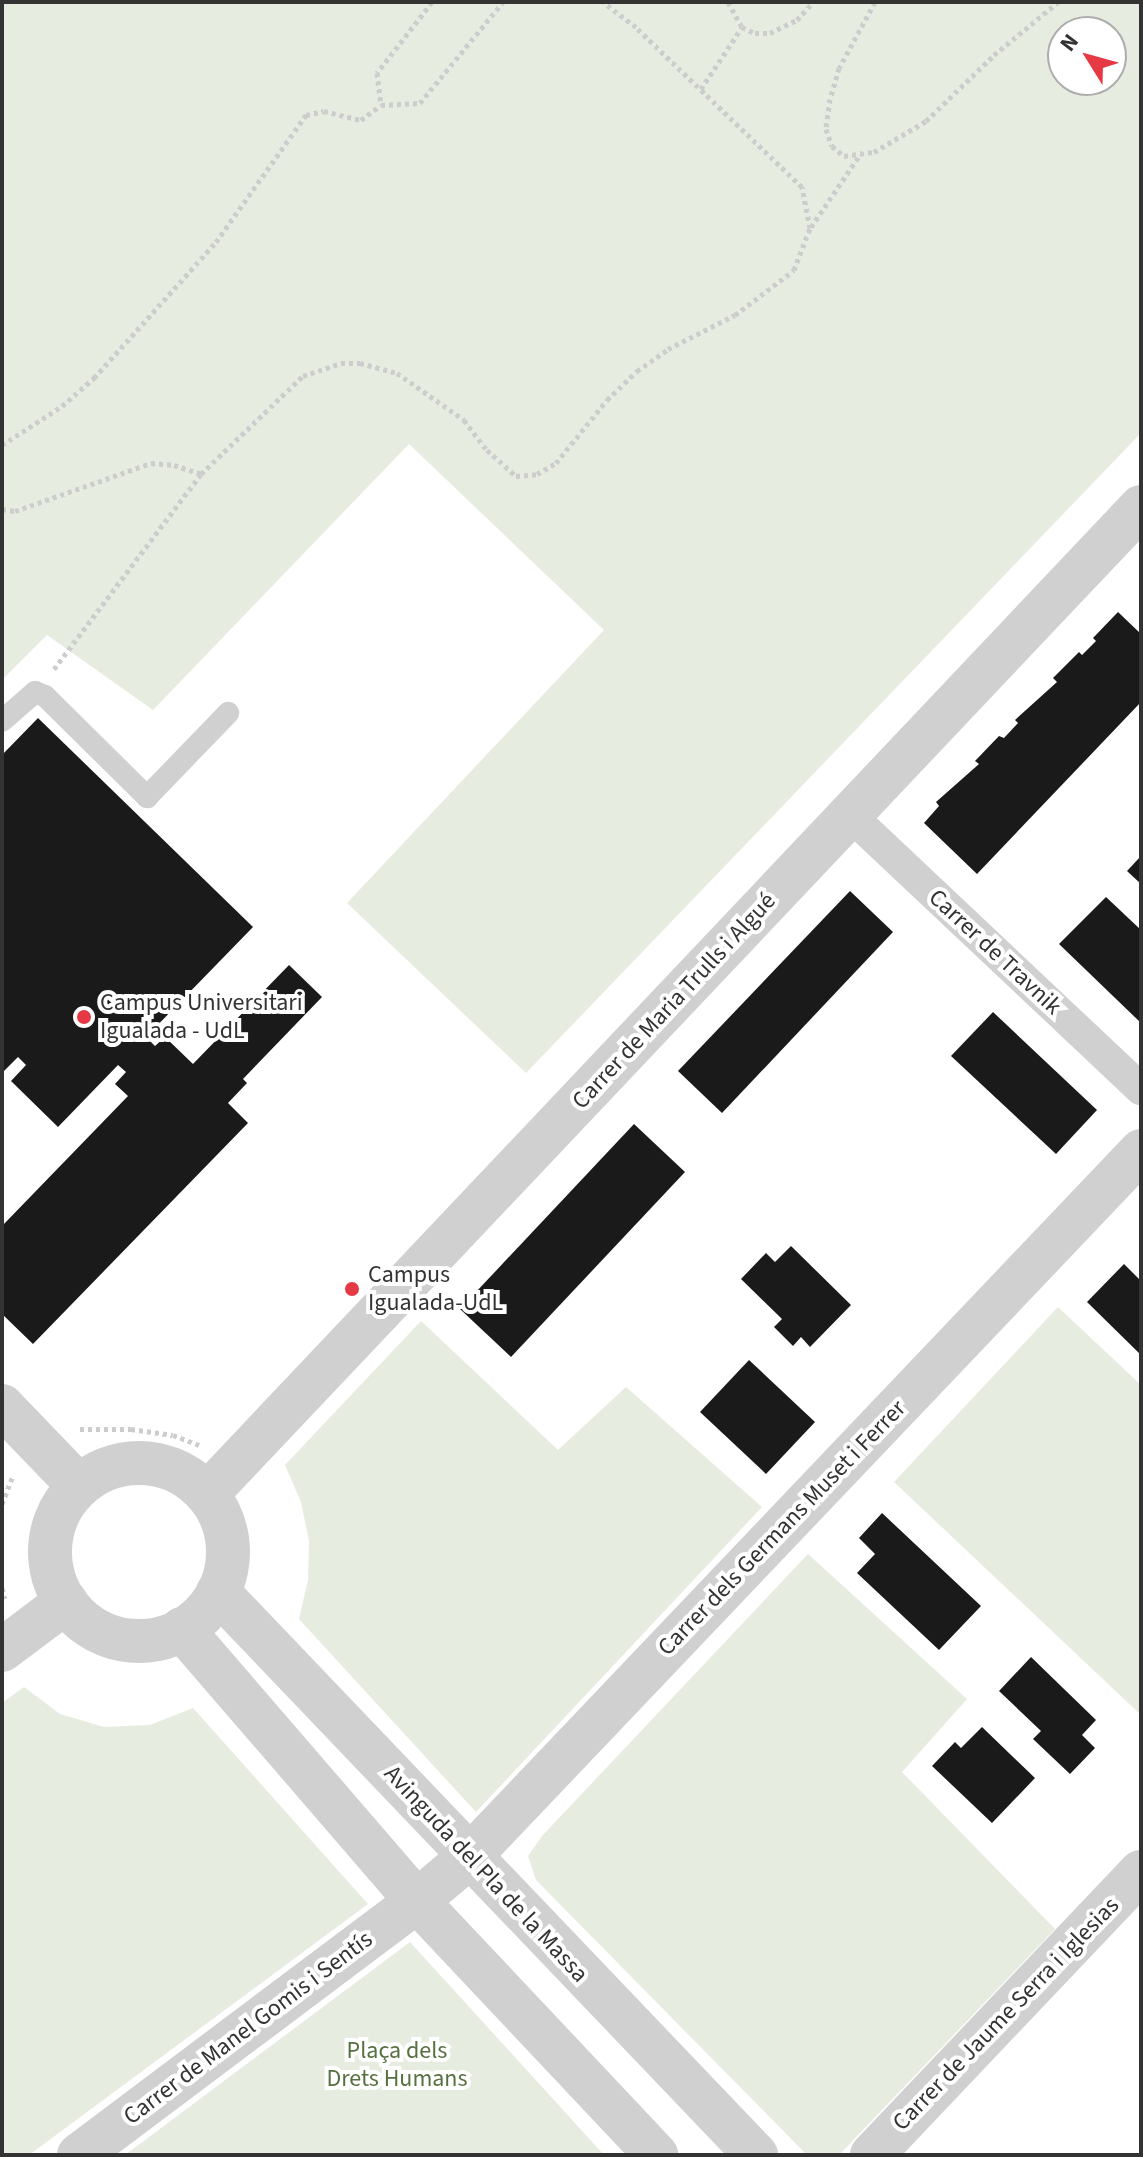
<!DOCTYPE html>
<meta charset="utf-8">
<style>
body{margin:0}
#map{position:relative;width:1143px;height:2157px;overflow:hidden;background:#fff;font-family:"Source Sans 3",sans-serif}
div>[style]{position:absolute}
.green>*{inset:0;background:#e6ecdf}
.building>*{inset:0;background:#1a1a1a}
.path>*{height:5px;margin-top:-2.5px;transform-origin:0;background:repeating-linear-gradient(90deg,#cdcdcd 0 4px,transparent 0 8px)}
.service>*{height:22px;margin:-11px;padding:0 11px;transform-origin:11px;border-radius:11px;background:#d0d0d0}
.pedestrian>*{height:32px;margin:-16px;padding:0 16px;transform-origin:16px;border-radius:16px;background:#d0d0d0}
.minor>*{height:44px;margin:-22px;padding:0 22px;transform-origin:22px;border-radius:22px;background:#d0d0d0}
.minor>.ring{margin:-22px;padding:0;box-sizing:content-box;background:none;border:44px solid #d0d0d0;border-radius:50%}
.dots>*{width:22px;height:22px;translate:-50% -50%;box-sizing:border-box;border:4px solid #fff;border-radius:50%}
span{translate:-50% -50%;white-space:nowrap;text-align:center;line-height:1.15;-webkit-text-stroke:8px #fff;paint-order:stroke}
.street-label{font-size:24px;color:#333}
.poi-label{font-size:24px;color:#333}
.left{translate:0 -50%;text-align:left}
.park-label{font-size:24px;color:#56703f}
.frame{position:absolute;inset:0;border:4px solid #333;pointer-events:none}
.north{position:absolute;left:1047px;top:16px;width:80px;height:80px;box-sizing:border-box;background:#fff;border:2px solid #adadad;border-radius:50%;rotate:307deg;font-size:22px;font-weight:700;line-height:32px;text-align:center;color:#333}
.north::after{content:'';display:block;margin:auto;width:28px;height:36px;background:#e63946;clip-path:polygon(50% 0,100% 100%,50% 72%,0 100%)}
</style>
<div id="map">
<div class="green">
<div style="clip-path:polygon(evenodd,2px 2px,1141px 2px,1141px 433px,526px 1073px,347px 903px,604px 630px,409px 444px,153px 710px,47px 635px,2px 680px,2px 2px,1063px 32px,1111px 32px,1111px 80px,1063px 80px,1063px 32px)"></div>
<div style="clip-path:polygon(1058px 1307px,1141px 1385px,1141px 1715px,894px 1482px)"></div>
<div style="clip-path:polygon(421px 1321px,558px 1450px,626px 1387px,762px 1507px,476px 1812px,299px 1619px,308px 1580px,309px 1541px,301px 1502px,285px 1465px)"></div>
<div style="clip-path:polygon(808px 1554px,967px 1699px,902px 1772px,1055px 1929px,839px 2155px,807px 2155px,536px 1880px,528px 1856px,542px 1836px)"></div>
<div style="clip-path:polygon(24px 1687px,60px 1714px,104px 1727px,150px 1725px,193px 1708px,368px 1904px,29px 2155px,2px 2155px,2px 1703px)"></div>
<div style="clip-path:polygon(410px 1942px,604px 2155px,125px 2155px)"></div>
</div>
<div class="building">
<div style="clip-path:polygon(1118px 612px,1141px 634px,1141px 702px,977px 874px,924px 823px,939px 806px,936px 802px,979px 764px,975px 761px,999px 736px,1004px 738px,1018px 723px,1015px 720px,1057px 682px,1053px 678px,1079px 652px,1082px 655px,1096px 641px,1093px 638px)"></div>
<div style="clip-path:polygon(38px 718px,253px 927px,146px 1037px,155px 1046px,165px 1037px,193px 1064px,289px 965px,322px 997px,243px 1079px,247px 1083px,228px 1103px,248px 1123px,33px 1344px,2px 1314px,2px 1226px,128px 1096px,115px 1084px,126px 1072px,118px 1065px,58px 1127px,11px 1081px,26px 1065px,18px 1057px,2px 1073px,2px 755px)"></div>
<div style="clip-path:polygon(1141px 856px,1141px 884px,1127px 871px)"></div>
<div style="clip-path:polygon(850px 891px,893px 932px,722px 1113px,678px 1071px)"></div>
<div style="clip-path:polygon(1106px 897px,1141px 930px,1141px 1023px,1059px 944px)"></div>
<div style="clip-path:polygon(993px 1012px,1097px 1110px,1056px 1154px,951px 1056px)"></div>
<div style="clip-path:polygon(634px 1124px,685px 1172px,511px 1357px,460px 1309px)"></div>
<div style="clip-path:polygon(791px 1246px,851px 1305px,810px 1347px,801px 1337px,793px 1346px,774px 1327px,782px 1319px,741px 1279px,766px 1253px,775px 1262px)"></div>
<div style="clip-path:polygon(1124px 1264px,1141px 1281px,1141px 1355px,1087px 1302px)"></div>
<div style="clip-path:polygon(749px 1360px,815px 1422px,766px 1474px,700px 1412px)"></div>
<div style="clip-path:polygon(882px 1513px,981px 1606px,939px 1650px,857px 1573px,875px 1554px,859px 1538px)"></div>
<div style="clip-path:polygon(1031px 1657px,1096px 1720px,1082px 1735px,1095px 1748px,1070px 1774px,1033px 1739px,1041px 1731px,999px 1691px)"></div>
<div style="clip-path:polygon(982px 1727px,1035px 1778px,992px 1823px,932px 1766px,955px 1742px,961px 1748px)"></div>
</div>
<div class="path">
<div style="left:432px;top:2px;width:90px;rotate:127.8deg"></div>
<div style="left:377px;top:73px;width:32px;rotate:83deg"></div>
<div style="left:381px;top:105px;width:39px;rotate:-3deg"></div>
<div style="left:420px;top:103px;width:131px;rotate:-50.6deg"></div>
<div style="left:728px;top:2px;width:29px;rotate:61deg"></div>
<div style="left:742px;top:27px;width:14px;rotate:25deg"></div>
<div style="left:755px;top:33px;width:15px"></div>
<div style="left:770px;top:33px;width:30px;rotate:-26deg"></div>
<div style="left:797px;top:20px;width:24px;rotate:-48deg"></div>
<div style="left:875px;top:2px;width:75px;rotate:118.6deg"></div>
<div style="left:839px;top:68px;width:32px;rotate:106deg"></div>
<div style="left:830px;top:99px;width:30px;rotate:98deg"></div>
<div style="left:826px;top:129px;width:18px;rotate:71deg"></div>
<div style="left:832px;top:146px;width:16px;rotate:40deg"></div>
<div style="left:844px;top:156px;width:30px;rotate:-8deg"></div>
<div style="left:874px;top:152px;width:61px;rotate:-30.8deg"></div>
<div style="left:926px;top:121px;width:95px;rotate:-44.1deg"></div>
<div style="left:994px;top:55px;width:83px;rotate:-39.6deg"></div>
<div style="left:701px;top:89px;width:74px;rotate:-56.5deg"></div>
<div style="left:811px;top:227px;width:86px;rotate:-55.9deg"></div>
<div style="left:2px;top:445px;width:72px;rotate:-33deg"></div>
<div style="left:62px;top:406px;width:43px;rotate:-41.2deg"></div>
<div style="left:94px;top:378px;width:183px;rotate:-48.1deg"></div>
<div style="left:216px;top:242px;width:156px;rotate:-54.7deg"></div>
<div style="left:306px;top:115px;width:18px;rotate:-13deg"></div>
<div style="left:324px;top:111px;width:38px;rotate:14deg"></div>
<div style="left:361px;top:120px;width:25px;rotate:-37deg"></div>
<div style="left:2px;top:509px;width:13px;rotate:9deg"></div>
<div style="left:15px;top:511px;width:144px;rotate:-19.4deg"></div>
<div style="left:151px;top:463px;width:23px;rotate:5deg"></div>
<div style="left:174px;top:465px;width:28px;rotate:18deg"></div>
<div style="left:54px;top:669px;width:244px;rotate:-53deg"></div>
<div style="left:201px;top:474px;width:141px;rotate:-43.9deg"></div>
<div style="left:303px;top:376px;width:40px;rotate:-18.9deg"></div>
<div style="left:341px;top:363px;width:19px"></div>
<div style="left:360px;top:363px;width:38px;rotate:15deg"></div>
<div style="left:397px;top:373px;width:82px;rotate:35deg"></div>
<div style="left:464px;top:420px;width:38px;rotate:53deg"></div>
<div style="left:487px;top:450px;width:39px;rotate:42deg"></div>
<div style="left:516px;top:476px;width:21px;rotate:-5deg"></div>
<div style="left:537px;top:474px;width:22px;rotate:-30deg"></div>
<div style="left:556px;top:463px;width:81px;rotate:-51deg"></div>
<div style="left:607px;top:400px;width:42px;rotate:-44deg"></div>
<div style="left:637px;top:371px;width:38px;rotate:-35deg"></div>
<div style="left:668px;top:349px;width:75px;rotate:-26.9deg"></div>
<div style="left:735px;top:315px;width:74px;rotate:-37.3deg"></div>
<div style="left:794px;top:270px;width:45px;rotate:-69.1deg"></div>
<div style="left:810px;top:228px;width:42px;rotate:-101deg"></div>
<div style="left:802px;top:187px;width:231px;rotate:-136.1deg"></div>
<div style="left:636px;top:27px;width:41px;rotate:-142.9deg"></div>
<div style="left:80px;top:1429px;width:51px"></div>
<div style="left:131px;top:1429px;width:42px;rotate:8.1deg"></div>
<div style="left:173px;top:1435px;width:28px;rotate:21deg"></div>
<div style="left:2px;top:1504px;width:31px;rotate:-69deg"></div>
<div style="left:2px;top:1588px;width:11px;rotate:75deg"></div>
</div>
<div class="service">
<div style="left:2px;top:721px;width:44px;rotate:-41.3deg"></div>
<div style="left:35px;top:692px;width:11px;rotate:22deg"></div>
<div style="left:45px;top:696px;width:144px;rotate:44.7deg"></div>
<div style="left:147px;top:797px;width:117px;rotate:-46deg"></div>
</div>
<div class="pedestrian">
<div style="left:850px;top:815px;width:400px;rotate:43.3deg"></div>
</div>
<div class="minor">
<div style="left:2px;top:1406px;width:111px;rotate:46.1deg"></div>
<div class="ring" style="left:50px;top:1463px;width:134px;height:134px"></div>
<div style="left:207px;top:1494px;width:1359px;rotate:-46.58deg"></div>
<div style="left:218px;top:1592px;width:779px;rotate:46.3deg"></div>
<div style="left:182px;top:1629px;width:359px;rotate:49.2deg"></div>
<div style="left:417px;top:1901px;width:349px;rotate:46.7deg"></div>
<div style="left:2px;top:1650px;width:80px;rotate:-36.9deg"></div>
<div style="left:79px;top:2155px;width:423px;rotate:-36.9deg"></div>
<div style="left:417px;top:1901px;width:67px;rotate:-40.1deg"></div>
<div style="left:468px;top:1858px;width:976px;rotate:-46.41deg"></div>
<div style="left:872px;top:2155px;width:390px;rotate:-46.5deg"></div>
</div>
<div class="dots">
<div style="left:84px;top:1017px;background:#e63946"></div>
<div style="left:352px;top:1289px;background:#e63946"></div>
</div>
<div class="street-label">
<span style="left:995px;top:952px;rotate:43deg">Carrer de Travnik</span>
<span style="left:674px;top:1001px;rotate:-47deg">Carrer de Maria Trulls i Algué</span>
<span style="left:782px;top:1528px;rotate:-46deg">Carrer dels Germans Muset i Ferrer</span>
<span style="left:486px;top:1874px;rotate:47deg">Avinguda del Pla de la Massa</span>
<span style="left:1006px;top:2014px;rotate:-46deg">Carrer de Jaume Serra i Iglesias</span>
<span style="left:248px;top:2028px;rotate:-37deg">Carrer de Manel Gomis i Sentís</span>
</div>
<div class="poi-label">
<span class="left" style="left:100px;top:1017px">Campus Universitari<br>Igualada - UdL</span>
<span class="left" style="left:368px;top:1289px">Campus<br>Igualada-UdL</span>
</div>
<div class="park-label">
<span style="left:397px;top:2065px">Plaça dels<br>Drets Humans</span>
</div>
<div class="frame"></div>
<div class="north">N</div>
</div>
